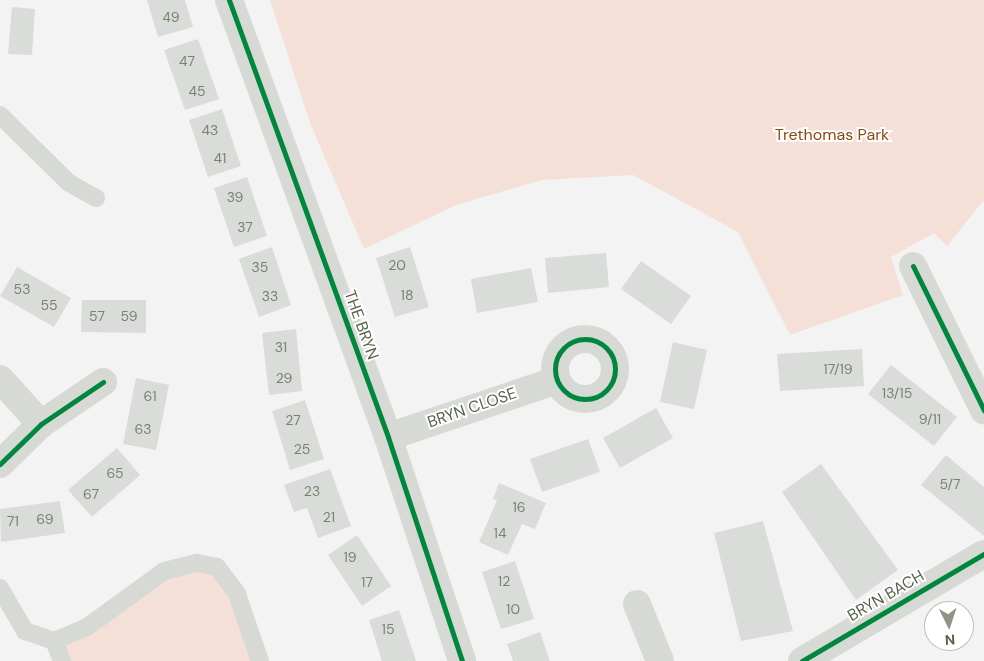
<!DOCTYPE html>
<style>
body{margin:0}
#map{position:relative;width:984px;height:661px;overflow:hidden;background:#f3f3f4;font-family:"DM Sans",sans-serif}
div>[style]{position:absolute}
.green>*{inset:0;background:#f4e0d6}
.building>*{inset:0;background:#dadcd9}
.service>*{height:18px;margin:-9px;padding:0 9px;transform-origin:9px;border-radius:9px;background:#d7dad4}
.minor>*{height:28px;margin:-14px;padding:0 14px;transform-origin:14px;border-radius:14px;background:#d7dad4}
.minor>.ring{margin:-14px;padding:0;box-sizing:content-box;background:none;border:28px solid #d7dad4;border-radius:50%}
.cycleway>*{height:5px;margin:-2.5px;padding:0 2.5px;transform-origin:2.5px;border-radius:2.5px;background:#00873e}
.cycleway>.ring{margin:-2.5px;padding:0;box-sizing:content-box;background:none;border:5px solid #00873e;border-radius:50%}
span{translate:-50% -50%;white-space:nowrap;text-align:center;line-height:1.15;-webkit-text-stroke:4px #fff;paint-order:stroke}
.number-label{font-size:14px;color:#7a826e}
.number-label span{-webkit-text-stroke-width:0}
.park-label{font-size:16px;color:#8e480e}
.street-label{font-size:16px;color:#576248}
.north{position:absolute;left:924px;top:601px;width:50px;height:50px;box-sizing:border-box;background:#fff;border:1px solid #bcc0b6;border-radius:50%;rotate:176deg;font-size:14px;font-weight:700;line-height:20px;text-align:center;color:#576248}
.north::after{content:'';display:block;margin:auto;width:18px;height:22px;background:#8e9584;clip-path:polygon(50% 0,100% 100%,50% 72%,0 100%)}
</style>
<div id="map">
<div class="green">
<div style="clip-path:polygon(270px 0,984px 0,984px 200px,947px 246px,934px 233px,891px 257px,903px 295px,790px 335px,738px 232px,633px 175px,542px 180px,456px 205px,364px 249px,310px 123px)"></div>
<div style="clip-path:polygon(217px 567px,259px 661px,62px 661px,54px 641px,164px 571px)"></div>
</div>
<div class="building">
<div style="clip-path:polygon(147px 0,185px 0,193px 27px,158px 37px)"></div>
<div style="clip-path:polygon(12px 7px,35px 9px,32px 55px,8px 54px)"></div>
<div style="clip-path:polygon(198px 39px,219px 99px,185px 110px,164px 50px)"></div>
<div style="clip-path:polygon(222px 109px,241px 166px,208px 177px,189px 120px)"></div>
<div style="clip-path:polygon(247px 177px,267px 236px,234px 247px,214px 188px)"></div>
<div style="clip-path:polygon(272px 247px,291px 305px,259px 317px,239px 259px)"></div>
<div style="clip-path:polygon(410px 247px,429px 307px,395px 317px,376px 258px)"></div>
<div style="clip-path:polygon(606px 253px,609px 287px,548px 293px,545px 258px)"></div>
<div style="clip-path:polygon(641px 261px,691px 296px,671px 324px,621px 289px)"></div>
<div style="clip-path:polygon(17px 267px,71px 298px,54px 327px,0 296px)"></div>
<div style="clip-path:polygon(531px 268px,538px 302px,477px 313px,471px 279px)"></div>
<div style="clip-path:polygon(82px 300px,146px 300px,146px 333px,81px 332px)"></div>
<div style="clip-path:polygon(296px 329px,302px 391px,269px 395px,262px 333px)"></div>
<div style="clip-path:polygon(673px 342px,707px 350px,694px 409px,660px 402px)"></div>
<div style="clip-path:polygon(862px 349px,864px 386px,780px 391px,777px 354px)"></div>
<div style="clip-path:polygon(891px 365px,957px 417px,934px 446px,868px 394px)"></div>
<div style="clip-path:polygon(136px 378px,169px 385px,156px 450px,123px 444px)"></div>
<div style="clip-path:polygon(305px 400px,324px 459px,290px 470px,272px 411px)"></div>
<div style="clip-path:polygon(656px 408px,673px 438px,620px 468px,603px 438px)"></div>
<div style="clip-path:polygon(588px 439px,600px 472px,542px 492px,530px 459px)"></div>
<div style="clip-path:polygon(117px 448px,140px 475px,92px 517px,68px 490px)"></div>
<div style="clip-path:polygon(946px 455px,984px 487px,984px 536px,921px 485px)"></div>
<div style="clip-path:polygon(821px 464px,898px 570px,856px 600px,782px 492px)"></div>
<div style="clip-path:polygon(330px 469px,351px 526px,318px 538px,307px 508px,294px 512px,284px 485px)"></div>
<div style="clip-path:polygon(499px 483px,546px 503px,535px 529px,522px 524px,508px 555px,479px 542px,497px 500px,493px 499px)"></div>
<div style="clip-path:polygon(60px 501px,65px 533px,1px 542px,0 509px)"></div>
<div style="clip-path:polygon(763px 521px,793px 631px,741px 641px,714px 533px)"></div>
<div style="clip-path:polygon(357px 535px,391px 586px,362px 606px,328px 555px)"></div>
<div style="clip-path:polygon(515px 561px,534px 619px,501px 629px,482px 572px)"></div>
<div style="clip-path:polygon(399px 610px,416px 661px,382px 661px,369px 620px)"></div>
<div style="clip-path:polygon(540px 632px,550px 661px,513px 661px,507px 644px)"></div>
</div>
<div class="service">
<div style="left:0;top:115px;width:97px;rotate:44.6deg"></div>
<div style="left:69px;top:183px;width:31px;rotate:29deg"></div>
<div style="left:0;top:588px;width:50px;rotate:59.8deg"></div>
<div style="left:25px;top:631px;width:31px;rotate:19deg"></div>
<div style="left:54px;top:641px;width:36px;rotate:-23deg"></div>
<div style="left:87px;top:627px;width:95px;rotate:-36deg"></div>
<div style="left:164px;top:571px;width:34px;rotate:-14deg"></div>
<div style="left:197px;top:563px;width:20px;rotate:11deg"></div>
<div style="left:217px;top:567px;width:34px;rotate:53deg"></div>
<div style="left:237px;top:594px;width:71px;rotate:71.1deg"></div>
<div style="left:54px;top:641px;width:22px;rotate:68deg"></div>
</div>
<div class="minor">
<div style="left:229px;top:0;width:465px;rotate:70deg"></div>
<div style="left:388px;top:437px;width:236px;rotate:71.7deg"></div>
<div style="left:913px;top:266px;width:161px;rotate:63.8deg"></div>
<div class="ring" style="left:555px;top:339px;width:32px;height:32px"></div>
<div style="left:0;top:379px;width:61px;rotate:47.7deg"></div>
<div style="left:388px;top:437px;width:178px;rotate:-18.6deg"></div>
<div style="left:0;top:464px;width:57px;rotate:-44.3deg"></div>
<div style="left:41px;top:424px;width:75px;rotate:-34.1deg"></div>
<div style="left:637px;top:604px;width:61px;rotate:68deg"></div>
<div style="left:802px;top:661px;width:211px;rotate:-30.5deg"></div>
</div>
<div class="cycleway">
<div style="left:229px;top:0;width:465px;rotate:70deg"></div>
<div style="left:388px;top:437px;width:236px;rotate:71.7deg"></div>
<div style="left:913px;top:266px;width:161px;rotate:63.8deg"></div>
<div class="ring" style="left:555px;top:339px;width:55px;height:55px"></div>
<div style="left:0;top:464px;width:57px;rotate:-44.3deg"></div>
<div style="left:41px;top:424px;width:75px;rotate:-34.1deg"></div>
<div style="left:802px;top:661px;width:211px;rotate:-30.5deg"></div>
</div>
<div class="number-label">
<span style="left:171px;top:17px">49</span>
<span style="left:187px;top:61px">47</span>
<span style="left:197px;top:91px">45</span>
<span style="left:210px;top:130px">43</span>
<span style="left:220px;top:158px">41</span>
<span style="left:235px;top:197px">39</span>
<span style="left:245px;top:227px">37</span>
<span style="left:397px;top:265px">20</span>
<span style="left:260px;top:267px">35</span>
<span style="left:22px;top:289px">53</span>
<span style="left:407px;top:295px">18</span>
<span style="left:270px;top:296px">33</span>
<span style="left:49px;top:305px">55</span>
<span style="left:97px;top:316px">57</span>
<span style="left:129px;top:316px">59</span>
<span style="left:281px;top:347px">31</span>
<span style="left:838px;top:369px">17/19</span>
<span style="left:284px;top:378px">29</span>
<span style="left:897px;top:393px">13/15</span>
<span style="left:150px;top:396px">61</span>
<span style="left:930px;top:419px">9/11</span>
<span style="left:293px;top:420px">27</span>
<span style="left:143px;top:429px">63</span>
<span style="left:302px;top:449px">25</span>
<span style="left:115px;top:473px">65</span>
<span style="left:950px;top:484px">5/7</span>
<span style="left:312px;top:491px">23</span>
<span style="left:91px;top:494px">67</span>
<span style="left:519px;top:507px">16</span>
<span style="left:329px;top:517px">21</span>
<span style="left:45px;top:519px">69</span>
<span style="left:13px;top:521px">71</span>
<span style="left:500px;top:533px">14</span>
<span style="left:350px;top:557px">19</span>
<span style="left:504px;top:581px">12</span>
<span style="left:367px;top:582px">17</span>
<span style="left:513px;top:609px">10</span>
<span style="left:388px;top:629px">15</span>
</div>
<div class="park-label">
<span style="left:832px;top:135px">Trethomas Park</span>
</div>
<div class="street-label">
<span style="left:361px;top:325px;rotate:70deg">THE BRYN</span>
<span style="left:472px;top:408px;rotate:-19deg">BRYN CLOSE</span>
<span style="left:886px;top:596px;rotate:-30deg">BRYN BACH</span>
</div>
<div class="north">N</div>
</div>
